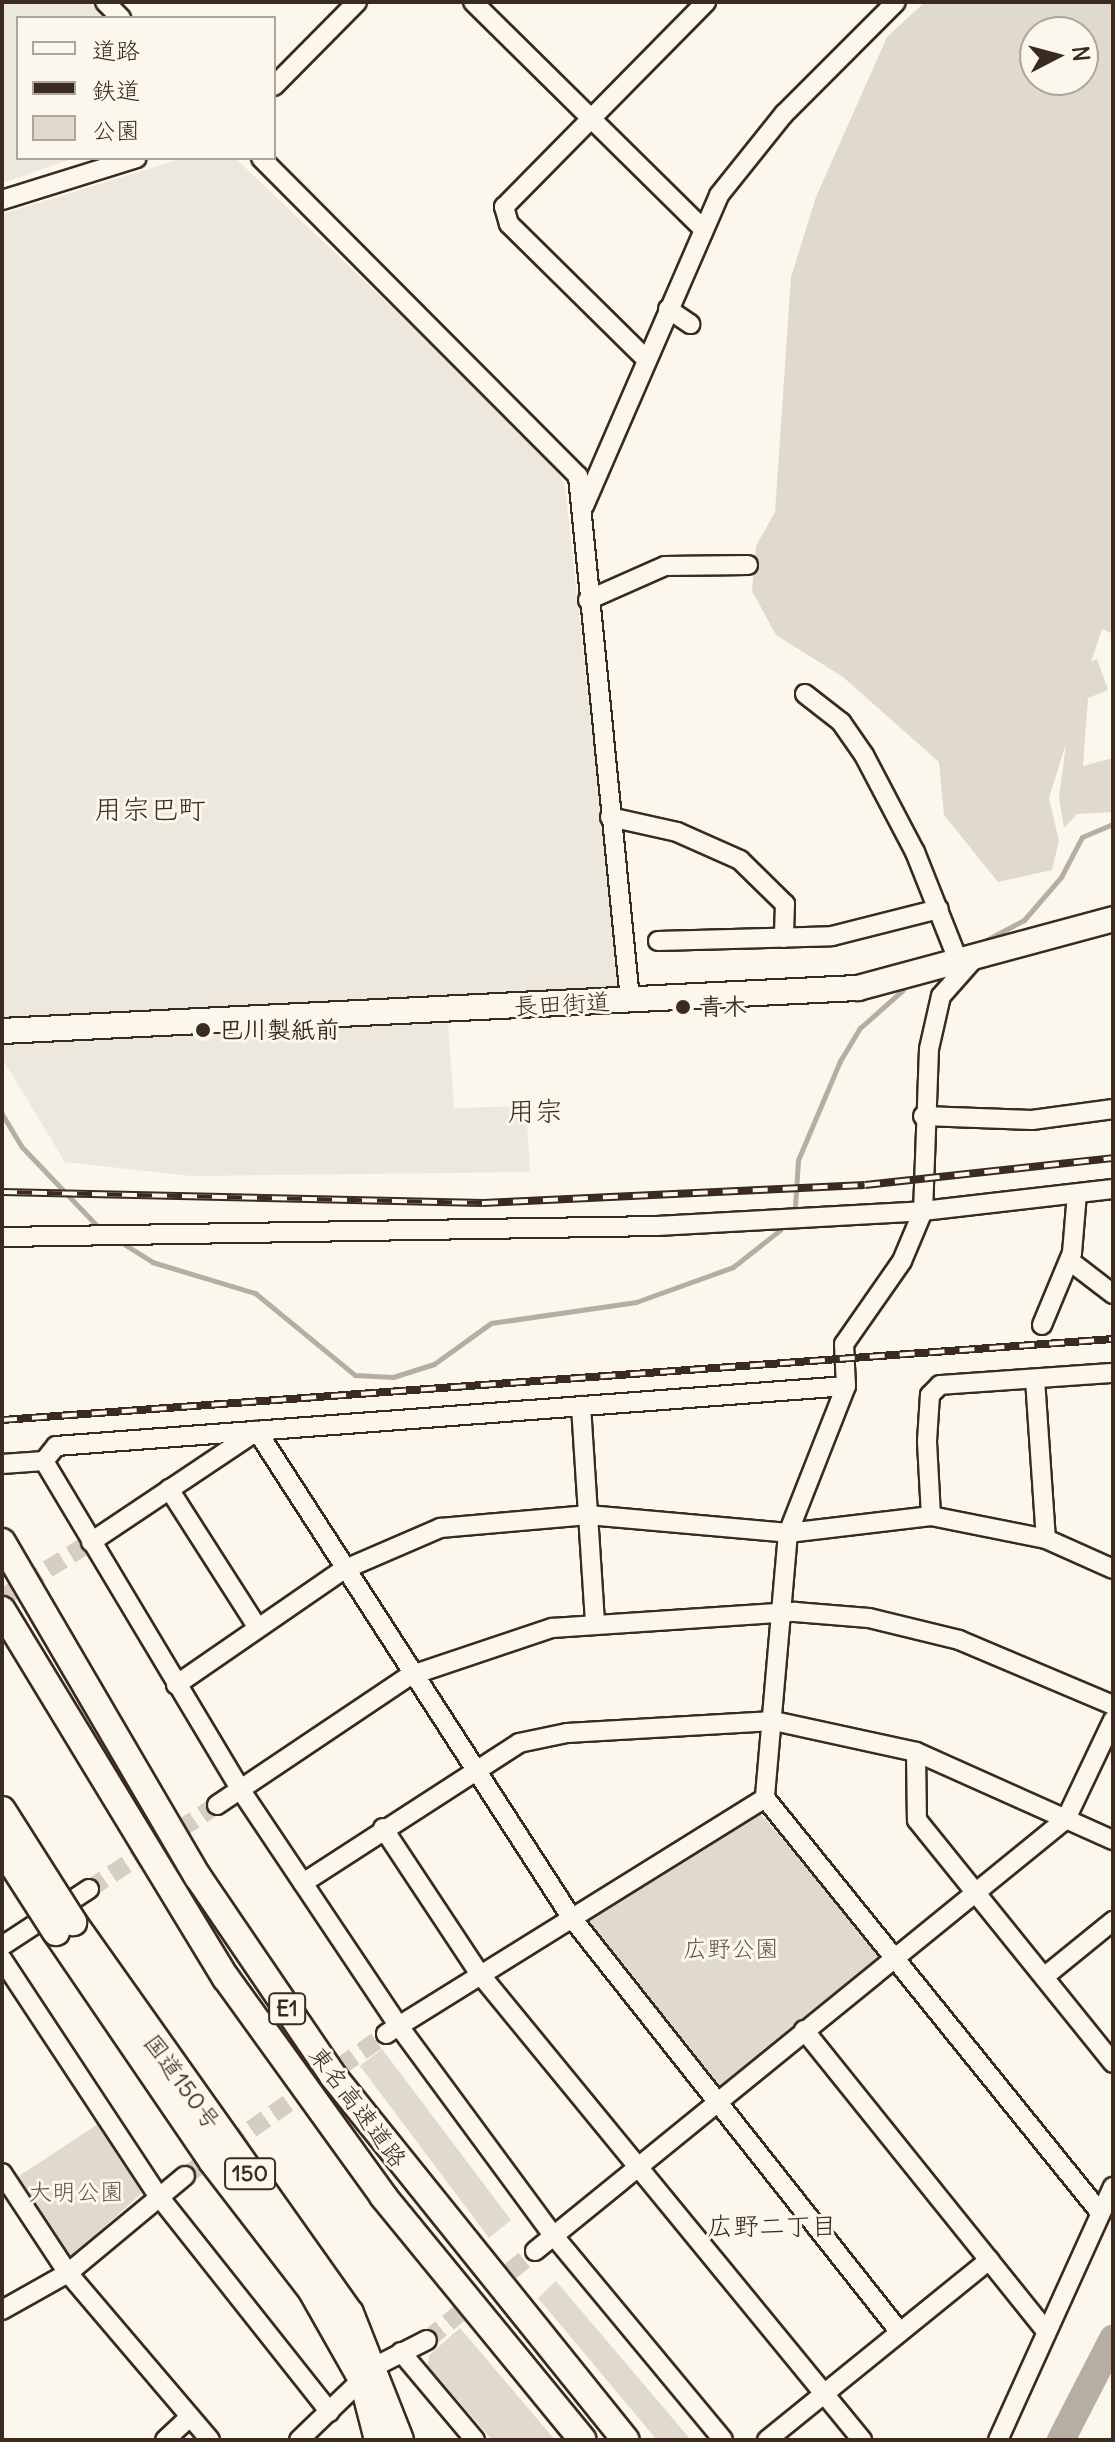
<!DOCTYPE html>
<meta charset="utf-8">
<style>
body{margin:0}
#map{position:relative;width:1115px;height:2442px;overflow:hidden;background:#fbf7ec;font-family:Delius,"Klee One",sans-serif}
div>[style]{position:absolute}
.built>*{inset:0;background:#ede8dd}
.green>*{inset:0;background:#dfd9ce}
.stream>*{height:5px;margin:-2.5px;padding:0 2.5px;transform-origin:2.5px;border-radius:2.5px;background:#b6aea2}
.river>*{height:28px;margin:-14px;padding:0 14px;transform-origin:14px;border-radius:14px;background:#b6aea2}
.minor-tunnel>*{height:18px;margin-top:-9px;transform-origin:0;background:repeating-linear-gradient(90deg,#d5cec3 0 18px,transparent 0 27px)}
.roads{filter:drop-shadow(2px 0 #3b2a1e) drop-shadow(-2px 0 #3b2a1e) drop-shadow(0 2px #3b2a1e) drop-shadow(0 -2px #3b2a1e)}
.minor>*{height:18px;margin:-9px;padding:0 9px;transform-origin:9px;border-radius:9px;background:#fbf7ec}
.major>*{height:24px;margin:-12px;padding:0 12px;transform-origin:12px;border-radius:12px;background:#fbf7ec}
.highway>*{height:26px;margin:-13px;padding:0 13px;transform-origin:13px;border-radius:13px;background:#fbf7ec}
.rail>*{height:8px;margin-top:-4px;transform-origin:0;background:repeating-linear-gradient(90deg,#fbf7ec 0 15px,#3b2a1e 0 30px);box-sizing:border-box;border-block:2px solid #3b2a1e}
.bridges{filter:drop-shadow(2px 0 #3b2a1e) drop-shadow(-2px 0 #3b2a1e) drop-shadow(0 2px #3b2a1e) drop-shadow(0 -2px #3b2a1e)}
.highway-bridge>*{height:26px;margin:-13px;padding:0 13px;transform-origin:13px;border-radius:13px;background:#fbf7ec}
.dots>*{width:22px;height:22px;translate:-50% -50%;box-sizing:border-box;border:4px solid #fbf7ec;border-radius:50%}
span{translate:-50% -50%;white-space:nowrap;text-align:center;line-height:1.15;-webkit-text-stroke:6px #fbf7ec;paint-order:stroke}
.shield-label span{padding:2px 6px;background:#fbf7ec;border:2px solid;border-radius:6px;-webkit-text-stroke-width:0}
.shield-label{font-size:22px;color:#3b2a1e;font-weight:700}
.street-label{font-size:24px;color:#3b2a1e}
.poi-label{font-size:24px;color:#3b2a1e;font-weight:700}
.left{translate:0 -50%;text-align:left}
.park-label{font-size:24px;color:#64564a}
.neighbourhood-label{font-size:26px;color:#3b2a1e}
.quarter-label{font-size:28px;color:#3b2a1e}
.frame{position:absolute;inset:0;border:4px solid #3b2a1e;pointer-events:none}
.legend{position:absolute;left:16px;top:16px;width:260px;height:144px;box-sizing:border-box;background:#fbf7ec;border:2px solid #aea59a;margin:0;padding:10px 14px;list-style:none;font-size:24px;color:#3b2a1e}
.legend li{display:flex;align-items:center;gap:16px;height:40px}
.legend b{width:40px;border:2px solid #aea59a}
.north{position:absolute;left:1019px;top:16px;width:80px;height:80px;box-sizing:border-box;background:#fbf7ec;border:2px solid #aea59a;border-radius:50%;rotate:84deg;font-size:22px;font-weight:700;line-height:32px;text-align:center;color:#3b2a1e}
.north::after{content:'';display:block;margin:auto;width:28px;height:36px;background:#3b2a1e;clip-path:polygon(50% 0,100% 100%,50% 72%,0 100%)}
</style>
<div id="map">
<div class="built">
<div style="clip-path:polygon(2px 2px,89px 2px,105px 18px,18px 18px,18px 158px,75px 158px,2px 183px)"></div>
<div style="clip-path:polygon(184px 158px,235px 158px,554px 461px,565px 487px,622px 995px,2px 1024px,2px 214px)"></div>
<div style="clip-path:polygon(448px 1023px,454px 1108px,526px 1106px,530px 1172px,191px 1176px,65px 1162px,2px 1058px,2px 1042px)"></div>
</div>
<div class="green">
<div style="clip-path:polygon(evenodd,925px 2px,1113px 2px,1113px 634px,1102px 629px,1091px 662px,1097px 659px,1108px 690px,1088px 698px,1083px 766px,1113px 758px,1113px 812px,1077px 814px,1064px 828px,1059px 797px,1066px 744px,1049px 798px,1059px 841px,1052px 870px,998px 882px,944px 815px,939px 762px,843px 677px,776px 635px,752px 591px,756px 546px,775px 512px,791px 277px,816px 197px,887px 37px,925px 2px,1035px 32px,1083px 32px,1083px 80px,1035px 80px,1035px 32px)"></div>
<div style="clip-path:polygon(760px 1813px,879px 1952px,878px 1961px,719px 2087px,585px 1921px)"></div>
<div style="clip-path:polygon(382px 2049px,511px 2220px,489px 2238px,360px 2066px)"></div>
<div style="clip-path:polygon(101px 2122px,145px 2190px,68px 2260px,13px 2180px)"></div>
<div style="clip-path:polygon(556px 2281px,691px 2440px,657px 2440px,538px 2298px)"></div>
<div style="clip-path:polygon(460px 2328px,555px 2440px,492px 2440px,428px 2366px,429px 2355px)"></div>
</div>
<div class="stream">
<div style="left:979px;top:944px;width:51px;rotate:-28.1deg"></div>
<div style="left:1024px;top:920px;width:57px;rotate:-49.3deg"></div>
<div style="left:1061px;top:877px;width:45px;rotate:-62.3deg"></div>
<div style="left:1082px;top:837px;width:34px;rotate:-23deg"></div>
<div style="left:2px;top:1114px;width:37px;rotate:59deg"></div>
<div style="left:21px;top:1146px;width:115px;rotate:46.4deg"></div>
<div style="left:795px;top:1207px;width:47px;rotate:-86.3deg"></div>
<div style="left:798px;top:1160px;width:108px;rotate:-67deg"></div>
<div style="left:840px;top:1061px;width:39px;rotate:-59deg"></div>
<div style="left:860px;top:1028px;width:57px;rotate:-41.5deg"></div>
<div style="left:119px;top:1241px;width:39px;rotate:32deg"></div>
<div style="left:152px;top:1262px;width:108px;rotate:16.8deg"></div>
<div style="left:255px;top:1293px;width:129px;rotate:39.4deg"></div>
<div style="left:355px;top:1375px;width:38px;rotate:3deg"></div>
<div style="left:393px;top:1377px;width:43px;rotate:-17.6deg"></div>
<div style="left:434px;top:1364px;width:70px;rotate:-35.7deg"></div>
<div style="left:491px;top:1323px;width:147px;rotate:-8.2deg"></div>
<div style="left:636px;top:1302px;width:103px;rotate:-19.8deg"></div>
<div style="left:733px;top:1267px;width:60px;rotate:-38.2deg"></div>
</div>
<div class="river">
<div style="left:1061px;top:2440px;width:114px;rotate:-62.8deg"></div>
</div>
<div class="minor-tunnel">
<div style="left:2px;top:1598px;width:105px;rotate:-32.2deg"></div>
<div style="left:89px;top:1889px;width:153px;rotate:-33.3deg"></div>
<div style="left:185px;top:2176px;width:246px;rotate:-35.2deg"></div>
<div style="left:427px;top:2340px;width:140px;rotate:-39.5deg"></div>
</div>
<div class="roads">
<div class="minor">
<div style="left:105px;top:2px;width:23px;rotate:45deg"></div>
<div style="left:473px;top:2px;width:323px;rotate:44.6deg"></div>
<div style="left:274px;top:86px;width:118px;rotate:-45.3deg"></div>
<div style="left:261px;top:158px;width:449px;rotate:45.1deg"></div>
<div style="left:578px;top:476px;width:527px;rotate:84.33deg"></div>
<div style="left:2px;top:200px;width:141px;rotate:-17.3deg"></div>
<div style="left:668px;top:309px;width:27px;rotate:34deg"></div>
<div style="left:647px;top:360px;width:194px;rotate:-135.4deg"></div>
<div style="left:509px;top:224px;width:18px;rotate:-106deg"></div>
<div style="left:504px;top:207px;width:288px;rotate:-45.4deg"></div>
<div style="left:584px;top:506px;width:339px;rotate:-66.5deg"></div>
<div style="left:719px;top:195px;width:104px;rotate:-51.3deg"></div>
<div style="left:784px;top:114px;width:158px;rotate:-45deg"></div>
<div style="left:588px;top:600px;width:84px;rotate:-23.8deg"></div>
<div style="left:665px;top:566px;width:83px;rotate:-0.7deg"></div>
<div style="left:805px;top:694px;width:46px;rotate:37.9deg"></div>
<div style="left:841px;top:722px;width:40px;rotate:55.1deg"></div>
<div style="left:864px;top:755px;width:110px;rotate:62.3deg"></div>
<div style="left:915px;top:852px;width:122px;rotate:68.3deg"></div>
<div style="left:610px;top:817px;width:69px;rotate:12.6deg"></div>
<div style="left:677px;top:832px;width:69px;rotate:24deg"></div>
<div style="left:740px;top:860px;width:63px;rotate:44.4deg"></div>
<div style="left:785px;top:904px;width:34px;rotate:92deg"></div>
<div style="left:658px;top:941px;width:174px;rotate:-1.6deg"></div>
<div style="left:832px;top:936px;width:110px;rotate:-14.2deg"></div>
<div style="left:972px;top:961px;width:47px;rotate:131.5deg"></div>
<div style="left:941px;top:996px;width:54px;rotate:102.8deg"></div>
<div style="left:929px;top:1049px;width:162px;rotate:92.1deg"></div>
<div style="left:923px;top:1211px;width:54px;rotate:112.8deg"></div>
<div style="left:902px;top:1261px;width:101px;rotate:124.9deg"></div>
<div style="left:844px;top:1344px;width:42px;rotate:87.3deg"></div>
<div style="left:846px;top:1386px;width:158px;rotate:111.5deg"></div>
<div style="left:788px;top:1533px;width:144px;rotate:-6.8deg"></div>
<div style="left:931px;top:1516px;width:75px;rotate:-93.1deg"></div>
<div style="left:927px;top:1441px;width:46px;rotate:-86.3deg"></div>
<div style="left:930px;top:1395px;width:14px;rotate:-45deg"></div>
<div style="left:940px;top:1385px;width:173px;rotate:-4deg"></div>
<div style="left:923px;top:1116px;width:109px;rotate:2.1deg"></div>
<div style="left:1032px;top:1120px;width:82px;rotate:-7.7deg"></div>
<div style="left:2px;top:1237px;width:655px;rotate:-0.96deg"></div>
<div style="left:657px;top:1226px;width:266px;rotate:-3.2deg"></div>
<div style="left:923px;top:1211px;width:191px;rotate:-6.6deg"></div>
<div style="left:1070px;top:1261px;width:54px;rotate:37.5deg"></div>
<div style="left:1042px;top:1325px;width:78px;rotate:-67.4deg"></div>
<div style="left:1072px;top:1253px;width:59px;rotate:-85.2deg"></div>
<div style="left:1035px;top:1379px;width:160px;rotate:86.1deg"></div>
<div style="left:581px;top:1406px;width:218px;rotate:86.3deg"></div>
<div style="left:44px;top:1461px;width:382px;rotate:59.1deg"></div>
<div style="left:240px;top:1789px;width:284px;rotate:56.2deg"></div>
<div style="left:398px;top:2025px;width:261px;rotate:53.6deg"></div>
<div style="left:553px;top:2235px;width:266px;rotate:50.3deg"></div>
<div style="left:2px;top:1464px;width:42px;rotate:-4.1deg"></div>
<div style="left:44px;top:1461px;width:19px;rotate:-51deg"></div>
<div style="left:56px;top:1446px;width:792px;rotate:-4.34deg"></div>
<div style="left:169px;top:1489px;width:165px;rotate:57.4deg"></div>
<div style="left:931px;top:1516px;width:117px;rotate:11.3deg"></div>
<div style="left:1046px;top:1539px;width:73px;rotate:24.1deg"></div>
<div style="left:91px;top:1542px;width:200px;rotate:-33.8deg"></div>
<div style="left:257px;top:1431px;width:579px;rotate:57.13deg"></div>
<div style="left:571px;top:1917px;width:528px;rotate:51.61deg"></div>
<div style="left:176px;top:1685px;width:203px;rotate:-34.6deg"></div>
<div style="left:343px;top:1570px;width:106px;rotate:-23.4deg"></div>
<div style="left:440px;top:1528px;width:149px;rotate:-5deg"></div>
<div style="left:588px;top:1515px;width:201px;rotate:5.1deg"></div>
<div style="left:788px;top:1533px;width:266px;rotate:95deg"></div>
<div style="left:765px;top:1798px;width:531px;rotate:51.04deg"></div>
<div style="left:916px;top:1752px;width:68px;rotate:89.2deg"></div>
<div style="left:917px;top:1820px;width:312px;rotate:51.1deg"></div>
<div style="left:217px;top:1805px;width:231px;rotate:-33.9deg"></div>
<div style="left:409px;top:1676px;width:151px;rotate:-18.6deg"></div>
<div style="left:552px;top:1628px;width:244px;rotate:-3.8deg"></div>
<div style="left:795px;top:1612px;width:74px;rotate:4.6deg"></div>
<div style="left:869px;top:1618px;width:93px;rotate:13.7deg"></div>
<div style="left:959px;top:1640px;width:167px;rotate:22.9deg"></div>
<div style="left:383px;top:1828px;width:174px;rotate:56.5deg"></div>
<div style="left:479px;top:1973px;width:604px;rotate:50.64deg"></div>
<div style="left:303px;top:1883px;width:257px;rotate:-32.9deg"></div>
<div style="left:519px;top:1743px;width:49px;rotate:-11.8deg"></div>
<div style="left:567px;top:1733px;width:207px;rotate:-3.3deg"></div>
<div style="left:774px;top:1721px;width:145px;rotate:12.3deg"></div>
<div style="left:916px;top:1752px;width:216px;rotate:24.1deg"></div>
<div style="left:2px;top:1946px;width:104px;rotate:-33.2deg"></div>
<div style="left:2px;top:1959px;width:282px;rotate:56.6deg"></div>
<div style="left:157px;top:2194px;width:278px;rotate:51.6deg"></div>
<div style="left:1044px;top:1977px;width:89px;rotate:-39.1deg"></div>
<div style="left:804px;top:2030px;width:383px;rotate:51.2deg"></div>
<div style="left:386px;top:2034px;width:446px;rotate:-31.9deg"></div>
<div style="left:2px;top:2173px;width:120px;rotate:56.6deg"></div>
<div style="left:68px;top:2273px;width:219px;rotate:49.6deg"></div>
<div style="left:535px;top:2251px;width:685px;rotate:-39.13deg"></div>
<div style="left:1066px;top:1819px;width:110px;rotate:-64.6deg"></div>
<div style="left:2px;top:2310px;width:76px;rotate:-29.3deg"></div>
<div style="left:68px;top:2273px;width:152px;rotate:-39.7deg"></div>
<div style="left:401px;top:2352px;width:115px;rotate:49.9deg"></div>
<div style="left:165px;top:2440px;width:34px;rotate:-43deg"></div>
<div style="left:299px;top:2440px;width:107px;rotate:-43.9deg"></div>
<div style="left:376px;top:2366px;width:57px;rotate:-27deg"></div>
<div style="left:767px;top:2440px;width:286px;rotate:-39deg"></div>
<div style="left:998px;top:2440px;width:278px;rotate:-65.6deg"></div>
</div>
<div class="major">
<div style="left:2px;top:1031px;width:857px;rotate:-2.88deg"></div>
<div style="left:858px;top:988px;width:264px;rotate:-15.1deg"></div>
</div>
<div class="highway">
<div style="left:2px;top:1542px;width:388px;rotate:59.7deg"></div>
<div style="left:198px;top:1877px;width:240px;rotate:55.8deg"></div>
<div style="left:333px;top:2076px;width:467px;rotate:51.2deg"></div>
<div style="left:2px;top:1610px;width:431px;rotate:58.7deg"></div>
<div style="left:226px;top:1978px;width:269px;rotate:54.2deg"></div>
<div style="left:383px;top:2196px;width:315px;rotate:50.7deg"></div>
<div style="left:73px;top:1922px;width:479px;rotate:54.7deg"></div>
<div style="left:350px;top:2313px;width:136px;rotate:68.5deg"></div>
<div style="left:56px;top:1932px;width:277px;rotate:55.7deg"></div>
<div style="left:212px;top:2161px;width:164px;rotate:52.4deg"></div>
<div style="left:312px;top:2291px;width:103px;rotate:60.5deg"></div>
<div style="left:363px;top:2381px;width:61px;rotate:75.7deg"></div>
</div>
</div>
<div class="rail">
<div style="left:2px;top:1192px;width:481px;rotate:1.3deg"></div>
<div style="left:483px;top:1203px;width:382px;rotate:-2.7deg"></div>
<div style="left:865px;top:1185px;width:249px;rotate:-6.2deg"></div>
<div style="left:2px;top:1420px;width:1114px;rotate:-4.17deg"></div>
</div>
<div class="bridges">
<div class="highway-bridge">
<div style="left:2px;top:1810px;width:133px;rotate:57.6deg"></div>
<div style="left:2px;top:1848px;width:100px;rotate:57.3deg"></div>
</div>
</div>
<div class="dots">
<div style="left:683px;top:1007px;background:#3b2a1e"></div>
<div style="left:203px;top:1030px;background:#3b2a1e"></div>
</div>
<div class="shield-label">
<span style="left:287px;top:2009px">E1</span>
<span style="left:250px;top:2174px">150</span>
</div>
<div class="street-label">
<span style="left:562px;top:1004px;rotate:-3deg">長田街道</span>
<span style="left:182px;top:2082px;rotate:54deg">国道150号</span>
<span style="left:358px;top:2107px;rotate:53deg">東名高速道路</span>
</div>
<div class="poi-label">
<span class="left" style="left:699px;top:1007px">青木</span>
<span class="left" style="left:219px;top:1030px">巴川製紙前</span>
</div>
<div class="park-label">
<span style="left:731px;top:1949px">広野公園</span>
<span style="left:76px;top:2192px">大明公園</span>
</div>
<div class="neighbourhood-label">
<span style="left:772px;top:2226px">広野二丁目</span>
</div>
<div class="quarter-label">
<span style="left:150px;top:809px">用宗巴町</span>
<span style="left:535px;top:1111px">用宗</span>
</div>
<div class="frame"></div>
<ul class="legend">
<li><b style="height:10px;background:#fbf7ec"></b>道路</li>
<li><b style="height:10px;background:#3b2a1e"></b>鉄道</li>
<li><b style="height:22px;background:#dfd9ce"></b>公園</li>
</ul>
<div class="north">N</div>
</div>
